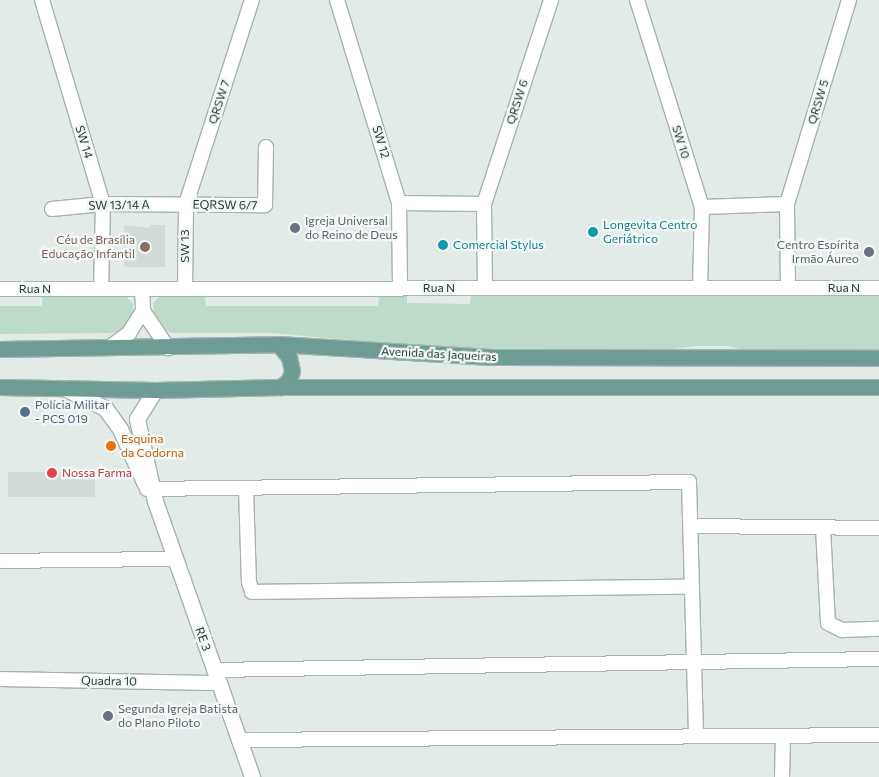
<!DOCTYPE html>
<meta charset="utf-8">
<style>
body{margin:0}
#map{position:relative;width:879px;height:777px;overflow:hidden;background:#e3ebe8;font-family:Commissioner,sans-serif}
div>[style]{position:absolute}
.built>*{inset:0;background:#d2dbd8}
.green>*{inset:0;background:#bedac8}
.roads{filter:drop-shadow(1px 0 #a6b3af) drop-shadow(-1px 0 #a6b3af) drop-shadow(0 1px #a6b3af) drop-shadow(0 -1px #a6b3af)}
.street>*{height:14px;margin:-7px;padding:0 7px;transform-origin:7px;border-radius:7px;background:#fff}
.secondary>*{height:15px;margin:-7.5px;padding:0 7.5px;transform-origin:7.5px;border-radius:7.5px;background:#fff}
.primary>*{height:15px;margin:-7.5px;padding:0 7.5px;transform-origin:7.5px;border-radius:7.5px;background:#6c9c94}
.dots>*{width:14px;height:14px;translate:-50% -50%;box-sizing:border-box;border:2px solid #f3f8f6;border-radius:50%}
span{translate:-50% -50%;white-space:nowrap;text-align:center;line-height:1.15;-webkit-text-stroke:4.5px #f3f8f6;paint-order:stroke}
.street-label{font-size:12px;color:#253b37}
.worship-label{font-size:12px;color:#5b616d}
.left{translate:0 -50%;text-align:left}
.right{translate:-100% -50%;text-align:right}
.culture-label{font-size:12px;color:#0d838f}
.education-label{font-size:12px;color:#785e54}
.service-label{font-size:12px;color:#4e5e75}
.food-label{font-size:12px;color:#c56008}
.health-label{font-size:12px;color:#be3a42}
</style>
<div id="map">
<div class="built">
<div style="clip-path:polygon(124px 225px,150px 228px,150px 225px,165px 225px,165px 267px,124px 267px)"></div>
<div style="clip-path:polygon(8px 472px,95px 472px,95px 497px,8px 497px)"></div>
</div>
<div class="green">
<div style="clip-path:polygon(205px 294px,206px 306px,378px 306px,379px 295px,407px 295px,407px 303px,470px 304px,471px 295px,879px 295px,879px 352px,753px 352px,728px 346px,696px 346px,649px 352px,470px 351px,272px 333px,172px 333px,162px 329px,154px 317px,153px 303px,160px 296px)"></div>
<div style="clip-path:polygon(42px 295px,126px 296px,133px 304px,133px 314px,123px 329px,112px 333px,0 334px,0 306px,42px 306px)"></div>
</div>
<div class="roads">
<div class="street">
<div style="left:42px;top:0;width:213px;rotate:73.4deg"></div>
<div style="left:103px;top:204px;width:85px;rotate:91.3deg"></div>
<div style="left:337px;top:0;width:212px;rotate:73deg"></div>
<div style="left:399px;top:203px;width:85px;rotate:89.3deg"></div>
<div style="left:637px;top:0;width:217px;rotate:72.6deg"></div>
<div style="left:702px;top:207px;width:81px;rotate:91.4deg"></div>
<div style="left:399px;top:203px;width:85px;rotate:0.7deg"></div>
<div style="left:702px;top:207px;width:85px;rotate:-2deg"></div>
<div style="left:52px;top:209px;width:51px;rotate:-5.6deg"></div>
<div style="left:103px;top:204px;width:162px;rotate:0.4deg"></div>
<div style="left:265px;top:205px;width:58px;rotate:-89deg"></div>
<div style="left:185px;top:288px;width:84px;rotate:-89.3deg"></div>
<div style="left:186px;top:204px;width:214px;rotate:-72.1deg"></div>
<div style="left:485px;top:288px;width:84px;rotate:-90.7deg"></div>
<div style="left:484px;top:204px;width:215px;rotate:-71.8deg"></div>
<div style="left:788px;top:288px;width:84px;rotate:-90.7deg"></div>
<div style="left:787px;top:204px;width:213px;rotate:-73.1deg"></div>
<div style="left:0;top:289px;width:879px;rotate:-0.07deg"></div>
<div style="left:142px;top:289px;width:22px;rotate:87deg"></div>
<div style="left:143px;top:311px;width:45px;rotate:56deg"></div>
<div style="left:110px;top:347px;width:24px;rotate:-36deg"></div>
<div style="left:129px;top:333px;width:26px;rotate:-58deg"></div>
<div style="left:246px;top:488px;width:94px;rotate:88.2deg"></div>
<div style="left:249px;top:582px;width:10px;rotate:73deg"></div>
<div style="left:252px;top:592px;width:439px;rotate:-0.7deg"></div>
<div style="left:147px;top:489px;width:542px;rotate:-0.74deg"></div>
<div style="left:689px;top:482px;width:252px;rotate:88.4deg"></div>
<div style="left:692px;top:526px;width:187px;rotate:0.6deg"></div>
<div style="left:823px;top:528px;width:95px;rotate:87deg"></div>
<div style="left:828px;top:623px;width:16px;rotate:27deg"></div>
<div style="left:842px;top:630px;width:37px;rotate:-2deg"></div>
<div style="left:0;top:561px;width:174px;rotate:-0.7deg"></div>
<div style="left:214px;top:670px;width:665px;rotate:-0.95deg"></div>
<div style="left:0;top:679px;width:218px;rotate:1.1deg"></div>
<div style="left:239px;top:740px;width:640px;rotate:-0.45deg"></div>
<div style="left:782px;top:777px;width:41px;rotate:-88.6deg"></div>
</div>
<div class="secondary">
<div style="left:64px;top:388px;width:46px;rotate:26deg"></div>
<div style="left:105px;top:408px;width:26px;rotate:54deg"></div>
<div style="left:120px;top:429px;width:60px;rotate:65.6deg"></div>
<div style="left:155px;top:390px;width:34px;rotate:122deg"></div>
<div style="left:137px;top:419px;width:84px;rotate:77.6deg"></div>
<div style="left:155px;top:501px;width:293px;rotate:70.6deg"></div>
</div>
<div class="primary">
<div style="left:278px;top:344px;width:17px;rotate:50deg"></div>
<div style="left:289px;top:357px;width:14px;rotate:78deg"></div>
<div style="left:292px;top:371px;width:9px;rotate:108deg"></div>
<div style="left:289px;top:380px;width:11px;rotate:139deg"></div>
<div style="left:0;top:349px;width:278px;rotate:-1deg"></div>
<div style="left:278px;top:344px;width:213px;rotate:3.5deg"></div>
<div style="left:491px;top:357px;width:388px;rotate:0.1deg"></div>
<div style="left:0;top:387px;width:155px;rotate:1.1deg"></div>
<div style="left:155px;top:390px;width:126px;rotate:-1.4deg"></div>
<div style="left:281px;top:387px;width:598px"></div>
</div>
</div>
<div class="dots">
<div style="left:295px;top:228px;background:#6b7280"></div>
<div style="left:593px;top:232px;background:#0f9aa8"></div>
<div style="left:443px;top:245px;background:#0f9aa8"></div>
<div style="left:145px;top:247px;background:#8d6e63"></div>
<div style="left:869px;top:252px;background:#6b7280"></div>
<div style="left:25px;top:412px;background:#5c6f8a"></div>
<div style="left:111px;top:446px;background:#e8710a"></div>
<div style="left:52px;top:473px;background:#e0444e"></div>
<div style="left:108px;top:716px;background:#6b7280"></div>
</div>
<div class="street-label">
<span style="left:219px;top:102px;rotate:-72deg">QRSW 7</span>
<span style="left:517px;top:102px;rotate:-72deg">QRSW 6</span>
<span style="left:818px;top:102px;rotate:-73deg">QRSW 5</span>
<span style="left:84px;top:142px;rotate:73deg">SW 14</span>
<span style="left:381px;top:142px;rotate:73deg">SW 12</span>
<span style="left:681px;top:142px;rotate:73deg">SW 10</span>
<span style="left:119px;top:205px;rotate:-1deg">SW 13/14 A</span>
<span style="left:225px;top:205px;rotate:1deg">EQRSW 6/7</span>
<span style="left:185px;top:246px;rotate:-90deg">SW 13</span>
<span style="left:439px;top:288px">Rua N</span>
<span style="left:844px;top:288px">Rua N</span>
<span style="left:35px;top:289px">Rua N</span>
<span style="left:439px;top:354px;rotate:3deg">Avenida das Jaqueiras</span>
<span style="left:203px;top:639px;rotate:70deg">RE 3</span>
<span style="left:109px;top:681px;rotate:1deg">Quadra 10</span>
</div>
<div class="worship-label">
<span class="left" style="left:305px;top:228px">Igreja Universal<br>do Reino de Deus</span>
<span class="right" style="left:859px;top:252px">Centro Espírita<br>Irmão Áureo</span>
<span class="left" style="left:118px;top:716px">Segunda Igreja Batista<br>do Plano Piloto</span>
</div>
<div class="culture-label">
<span class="left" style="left:603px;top:232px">Longevita Centro<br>Geriátrico</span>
<span class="left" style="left:453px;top:245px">Comercial Stylus</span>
</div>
<div class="education-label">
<span class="right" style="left:135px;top:247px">Céu de Brasília<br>Educação Infantil</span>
</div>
<div class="service-label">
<span class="left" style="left:35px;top:412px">Polícia Militar<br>- PCS 019</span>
</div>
<div class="food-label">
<span class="left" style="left:121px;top:446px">Esquina<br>da Codorna</span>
</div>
<div class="health-label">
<span class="left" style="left:62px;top:473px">Nossa Farma</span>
</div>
</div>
